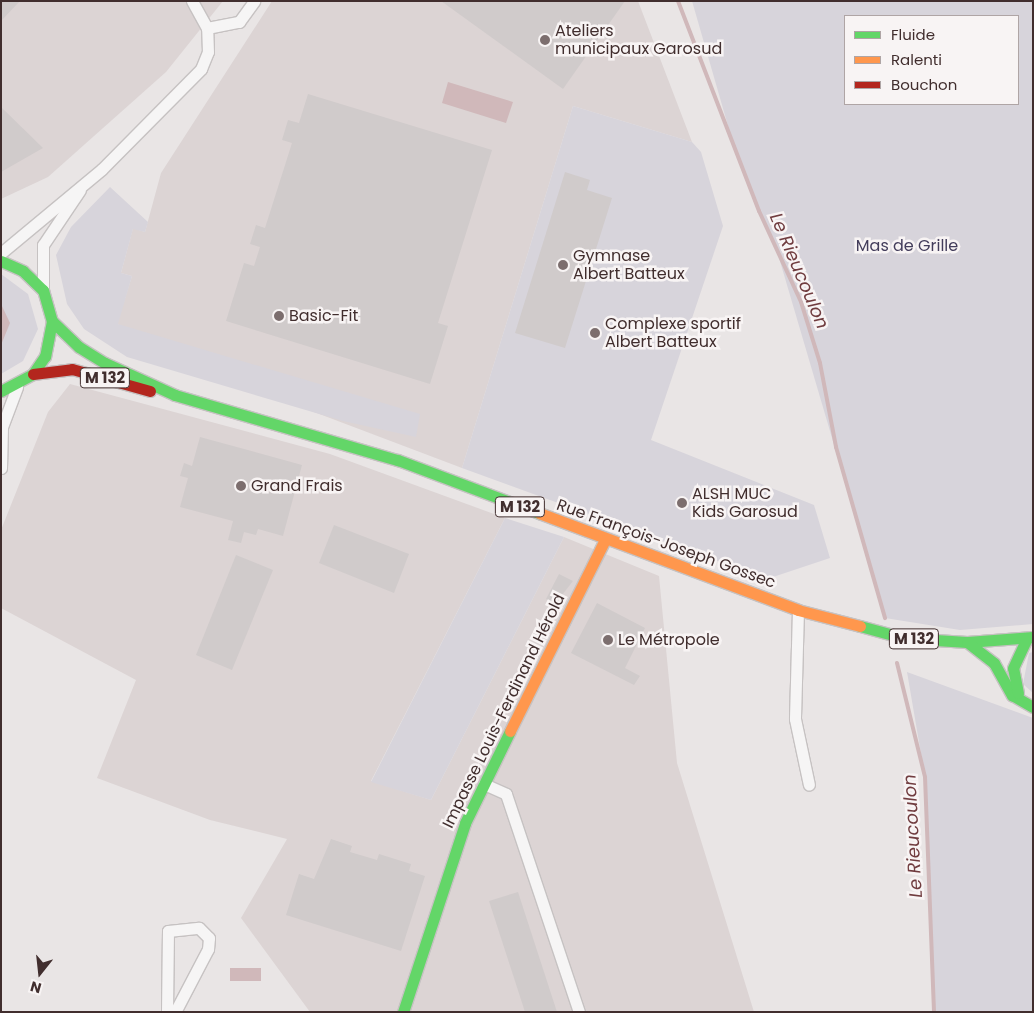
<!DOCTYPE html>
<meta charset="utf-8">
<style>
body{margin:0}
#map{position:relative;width:1034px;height:1013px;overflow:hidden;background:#e9e5e5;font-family:Poppins,sans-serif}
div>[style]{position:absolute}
.built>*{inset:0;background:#dcd4d4}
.green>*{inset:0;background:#d7d4db}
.water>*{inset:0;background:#d0b8ba}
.stream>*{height:4px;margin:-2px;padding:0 2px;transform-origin:2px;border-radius:2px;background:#d0b8ba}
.building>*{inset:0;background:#d0cbcb}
.roads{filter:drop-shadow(1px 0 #c6c2c2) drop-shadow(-1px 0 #c6c2c2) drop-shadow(0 1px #c6c2c2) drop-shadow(0 -1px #c6c2c2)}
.street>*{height:11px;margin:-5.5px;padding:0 5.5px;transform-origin:5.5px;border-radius:5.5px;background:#f6f5f5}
.fast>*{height:11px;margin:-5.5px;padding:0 5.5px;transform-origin:5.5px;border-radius:5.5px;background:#63d668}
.slow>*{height:11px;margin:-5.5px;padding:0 5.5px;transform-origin:5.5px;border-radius:5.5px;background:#ff974d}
.jam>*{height:11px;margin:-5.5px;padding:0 5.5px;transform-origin:5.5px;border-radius:5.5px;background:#b3261e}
.dots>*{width:14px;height:14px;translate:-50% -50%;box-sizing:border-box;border:2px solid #f8f4f4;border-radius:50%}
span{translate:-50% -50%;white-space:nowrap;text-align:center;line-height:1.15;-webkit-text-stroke:5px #f8f4f4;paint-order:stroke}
.shield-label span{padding:1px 4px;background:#f8f4f4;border:1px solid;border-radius:4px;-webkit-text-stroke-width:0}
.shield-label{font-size:15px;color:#412e2e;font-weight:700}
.poi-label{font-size:16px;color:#412e2e}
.left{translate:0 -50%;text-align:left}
.park-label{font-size:16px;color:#433d5b}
.street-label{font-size:16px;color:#412e2e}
.water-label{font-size:18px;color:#703c3f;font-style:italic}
.frame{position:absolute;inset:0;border:2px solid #412e2e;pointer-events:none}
.legend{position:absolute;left:844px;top:15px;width:175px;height:90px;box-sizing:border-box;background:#f8f4f4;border:1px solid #afa5a5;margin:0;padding:6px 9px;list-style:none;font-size:15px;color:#412e2e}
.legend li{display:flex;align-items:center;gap:10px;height:25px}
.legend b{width:25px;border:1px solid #afa5a5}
.north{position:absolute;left:15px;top:948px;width:50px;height:50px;-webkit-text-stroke:4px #f8f4f4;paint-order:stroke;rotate:196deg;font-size:14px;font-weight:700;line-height:20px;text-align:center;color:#412e2e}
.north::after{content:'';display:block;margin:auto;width:18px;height:22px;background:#412e2e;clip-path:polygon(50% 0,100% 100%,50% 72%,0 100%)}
</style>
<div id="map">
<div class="built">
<div style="clip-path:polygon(1px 1px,223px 1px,166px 72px,48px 177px,1px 199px)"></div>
<div style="clip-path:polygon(272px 1px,638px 1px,692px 142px,573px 106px,462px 468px,285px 401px,117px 324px,132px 276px,121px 273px,133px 228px,145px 232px,161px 173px)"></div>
<div style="clip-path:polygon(70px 384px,330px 454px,505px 518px,371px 781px,431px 800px,564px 537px,659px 576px,677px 763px,754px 1012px,310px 1012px,241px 918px,287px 839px,210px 820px,97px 778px,136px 680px,1px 608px,1px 530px,48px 412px)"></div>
</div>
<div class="green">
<div style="clip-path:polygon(evenodd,692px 1px,1033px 1px,1033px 624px,960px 630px,885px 618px,777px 251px,735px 150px,692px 1px,1018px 16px,1018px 104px,845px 104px,845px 16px,1018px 16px)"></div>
<div style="clip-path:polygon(573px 106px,692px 142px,701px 152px,723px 226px,651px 440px,814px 505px,830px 558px,767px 579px,462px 468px)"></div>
<div style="clip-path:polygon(110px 187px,148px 222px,145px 232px,133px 229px,121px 273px,132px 276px,118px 324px,420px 414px,416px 437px,343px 421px,127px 357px,84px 329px,67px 304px,56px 255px,71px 227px)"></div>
<div style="clip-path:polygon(1px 274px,28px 294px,38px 329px,23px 361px,1px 374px)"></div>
<div style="clip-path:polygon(505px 518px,564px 537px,431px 800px,371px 782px)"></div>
<div style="clip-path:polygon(1033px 652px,1033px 693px,1023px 684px,1029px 653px)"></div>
<div style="clip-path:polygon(907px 672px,1033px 718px,1033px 1012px,935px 1012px,925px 777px)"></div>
</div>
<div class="water">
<div style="clip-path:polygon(448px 82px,513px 102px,506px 123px,442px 103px)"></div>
<div style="clip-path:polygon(1px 304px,10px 323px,1px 345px)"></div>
<div style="clip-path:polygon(230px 968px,261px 968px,261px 981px,230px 981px)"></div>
</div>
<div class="stream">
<div style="left:678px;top:1px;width:225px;rotate:68.9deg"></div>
<div style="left:759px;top:211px;width:100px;rotate:65.2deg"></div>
<div style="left:801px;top:302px;width:64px;rotate:72.7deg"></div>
<div style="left:820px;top:363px;width:86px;rotate:79.2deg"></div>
<div style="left:836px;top:447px;width:178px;rotate:74deg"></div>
<div style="left:897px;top:663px;width:117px;rotate:76.2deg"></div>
<div style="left:925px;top:777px;width:235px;rotate:87.8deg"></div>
</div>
<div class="building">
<div style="clip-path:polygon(1px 1px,20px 1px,1px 21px)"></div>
<div style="clip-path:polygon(441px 1px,625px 1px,563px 89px)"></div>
<div style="clip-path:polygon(308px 94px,492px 150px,438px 323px,448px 326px,430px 384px,226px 321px,244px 263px,254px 266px,260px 247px,250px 244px,256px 225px,265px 228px,292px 143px,282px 140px,288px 120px,299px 123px)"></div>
<div style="clip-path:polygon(1px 107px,43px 148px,1px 172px)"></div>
<div style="clip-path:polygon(565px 172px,590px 180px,587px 190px,612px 198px,565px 348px,515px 333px)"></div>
<div style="clip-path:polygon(200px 437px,302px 465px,283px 536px,258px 529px,256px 535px,244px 532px,241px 543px,228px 540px,233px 521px,180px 507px,188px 478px,180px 476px,184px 463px,192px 466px)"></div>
<div style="clip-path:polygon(334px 525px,409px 554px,394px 593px,319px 563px)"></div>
<div style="clip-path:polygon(236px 555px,273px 570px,232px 670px,196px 655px)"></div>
<div style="clip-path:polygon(559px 574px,573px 581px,555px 604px,546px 599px)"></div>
<div style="clip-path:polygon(597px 603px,645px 628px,625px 668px,640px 676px,634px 685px,571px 653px)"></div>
<div style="clip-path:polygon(331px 839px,352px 846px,350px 852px,377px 860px,379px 854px,411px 864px,409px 871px,425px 876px,401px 951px,286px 915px,299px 874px,314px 879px)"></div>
<div style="clip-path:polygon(518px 892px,557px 1012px,525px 1012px,489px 901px)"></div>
</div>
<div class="roads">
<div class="street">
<div style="left:207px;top:28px;width:33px;rotate:-11deg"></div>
<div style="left:239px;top:22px;width:26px;rotate:-54deg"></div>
<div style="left:1px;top:253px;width:131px;rotate:-39.7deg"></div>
<div style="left:102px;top:169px;width:141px;rotate:-45.3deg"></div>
<div style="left:201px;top:69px;width:18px;rotate:-68deg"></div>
<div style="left:208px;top:52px;width:24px;rotate:-92deg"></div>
<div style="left:207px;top:28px;width:31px;rotate:-119deg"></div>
<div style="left:43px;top:290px;width:45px;rotate:-90deg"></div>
<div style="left:43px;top:245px;width:66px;rotate:-56.1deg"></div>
<div style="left:1px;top:468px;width:41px;rotate:-88.6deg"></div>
<div style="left:2px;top:427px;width:43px;rotate:-69.4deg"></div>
<div style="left:798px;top:610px;width:109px;rotate:91.6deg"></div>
<div style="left:795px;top:719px;width:67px;rotate:78deg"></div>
<div style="left:484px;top:784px;width:24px;rotate:24deg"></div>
<div style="left:506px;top:794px;width:230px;rotate:71.5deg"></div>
<div style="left:167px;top:1012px;width:81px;rotate:-89.3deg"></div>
<div style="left:168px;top:931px;width:31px;rotate:-6deg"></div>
<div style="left:199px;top:928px;width:14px;rotate:45deg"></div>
<div style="left:209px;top:938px;width:11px;rotate:95deg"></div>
<div style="left:208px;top:949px;width:71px;rotate:117.6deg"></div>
</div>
<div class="fast">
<div style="left:1px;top:261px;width:24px;rotate:24deg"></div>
<div style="left:23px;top:271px;width:28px;rotate:44deg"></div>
<div style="left:43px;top:290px;width:32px;rotate:74deg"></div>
<div style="left:52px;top:321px;width:36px;rotate:101deg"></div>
<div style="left:45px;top:356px;width:22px;rotate:124deg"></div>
<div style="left:33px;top:374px;width:36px;rotate:152deg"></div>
<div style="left:52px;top:321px;width:37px;rotate:44deg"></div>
<div style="left:79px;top:347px;width:31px;rotate:32deg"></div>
<div style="left:105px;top:363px;width:77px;rotate:24.6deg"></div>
<div style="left:175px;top:395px;width:232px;rotate:16.3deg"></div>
<div style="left:398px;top:460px;width:151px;rotate:20.6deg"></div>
<div style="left:860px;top:626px;width:46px;rotate:15.3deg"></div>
<div style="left:904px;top:638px;width:63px;rotate:3.6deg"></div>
<div style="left:967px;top:642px;width:66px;rotate:-4.3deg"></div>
<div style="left:967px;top:642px;width:34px;rotate:38deg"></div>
<div style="left:994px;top:663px;width:37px;rotate:61deg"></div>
<div style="left:1012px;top:695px;width:24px;rotate:30deg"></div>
<div style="left:1018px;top:693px;width:25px;rotate:-101deg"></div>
<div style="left:1013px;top:668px;width:33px;rotate:-65deg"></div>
<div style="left:403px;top:1012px;width:199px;rotate:-71.8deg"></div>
<div style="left:465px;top:823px;width:102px;rotate:-63.9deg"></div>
</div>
<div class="slow">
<div style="left:539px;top:513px;width:277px;rotate:20.5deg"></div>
<div style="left:798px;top:610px;width:64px;rotate:14.5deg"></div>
<div style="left:510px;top:731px;width:213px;rotate:-63.6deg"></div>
</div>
<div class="jam">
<div style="left:33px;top:374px;width:39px;rotate:-7deg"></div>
<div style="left:72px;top:369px;width:81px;rotate:15.8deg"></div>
</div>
</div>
<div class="dots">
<div style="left:545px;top:40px;background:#7c6e6e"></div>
<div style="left:563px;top:265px;background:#7c6e6e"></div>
<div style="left:279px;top:316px;background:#7c6e6e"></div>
<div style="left:595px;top:333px;background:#7c6e6e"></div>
<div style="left:241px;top:486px;background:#7c6e6e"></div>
<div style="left:682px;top:503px;background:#7c6e6e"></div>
<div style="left:608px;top:640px;background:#7c6e6e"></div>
</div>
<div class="shield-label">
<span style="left:105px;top:378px">M 132</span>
<span style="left:520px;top:507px">M 132</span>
<span style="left:914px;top:639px">M 132</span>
</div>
<div class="poi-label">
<span class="left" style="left:555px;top:40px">Ateliers<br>municipaux Garosud</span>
<span class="left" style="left:573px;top:265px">Gymnase<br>Albert Batteux</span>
<span class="left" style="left:289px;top:316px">Basic-Fit</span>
<span class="left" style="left:605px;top:333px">Complexe sportif<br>Albert Batteux</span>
<span class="left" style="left:251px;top:486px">Grand Frais</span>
<span class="left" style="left:692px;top:503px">ALSH MUC<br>Kids Garosud</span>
<span class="left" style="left:618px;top:640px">Le Métropole</span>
</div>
<div class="park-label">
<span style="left:907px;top:246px">Mas de Grille</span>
</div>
<div class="street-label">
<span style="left:666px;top:544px;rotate:20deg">Rue François-Joseph Gossec</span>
<span style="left:504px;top:711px;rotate:-64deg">Impasse Louis-Ferdinand Hérold</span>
</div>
<div class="water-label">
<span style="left:799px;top:271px;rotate:67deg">Le Rieucoulon</span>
<span style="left:913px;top:836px;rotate:-93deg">Le Rieucoulon</span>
</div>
<div class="frame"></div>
<ul class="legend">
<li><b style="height:6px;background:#63d668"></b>Fluide</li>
<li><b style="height:6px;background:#ff974d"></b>Ralenti</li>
<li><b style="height:6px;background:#b3261e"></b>Bouchon</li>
</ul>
<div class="north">N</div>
</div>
